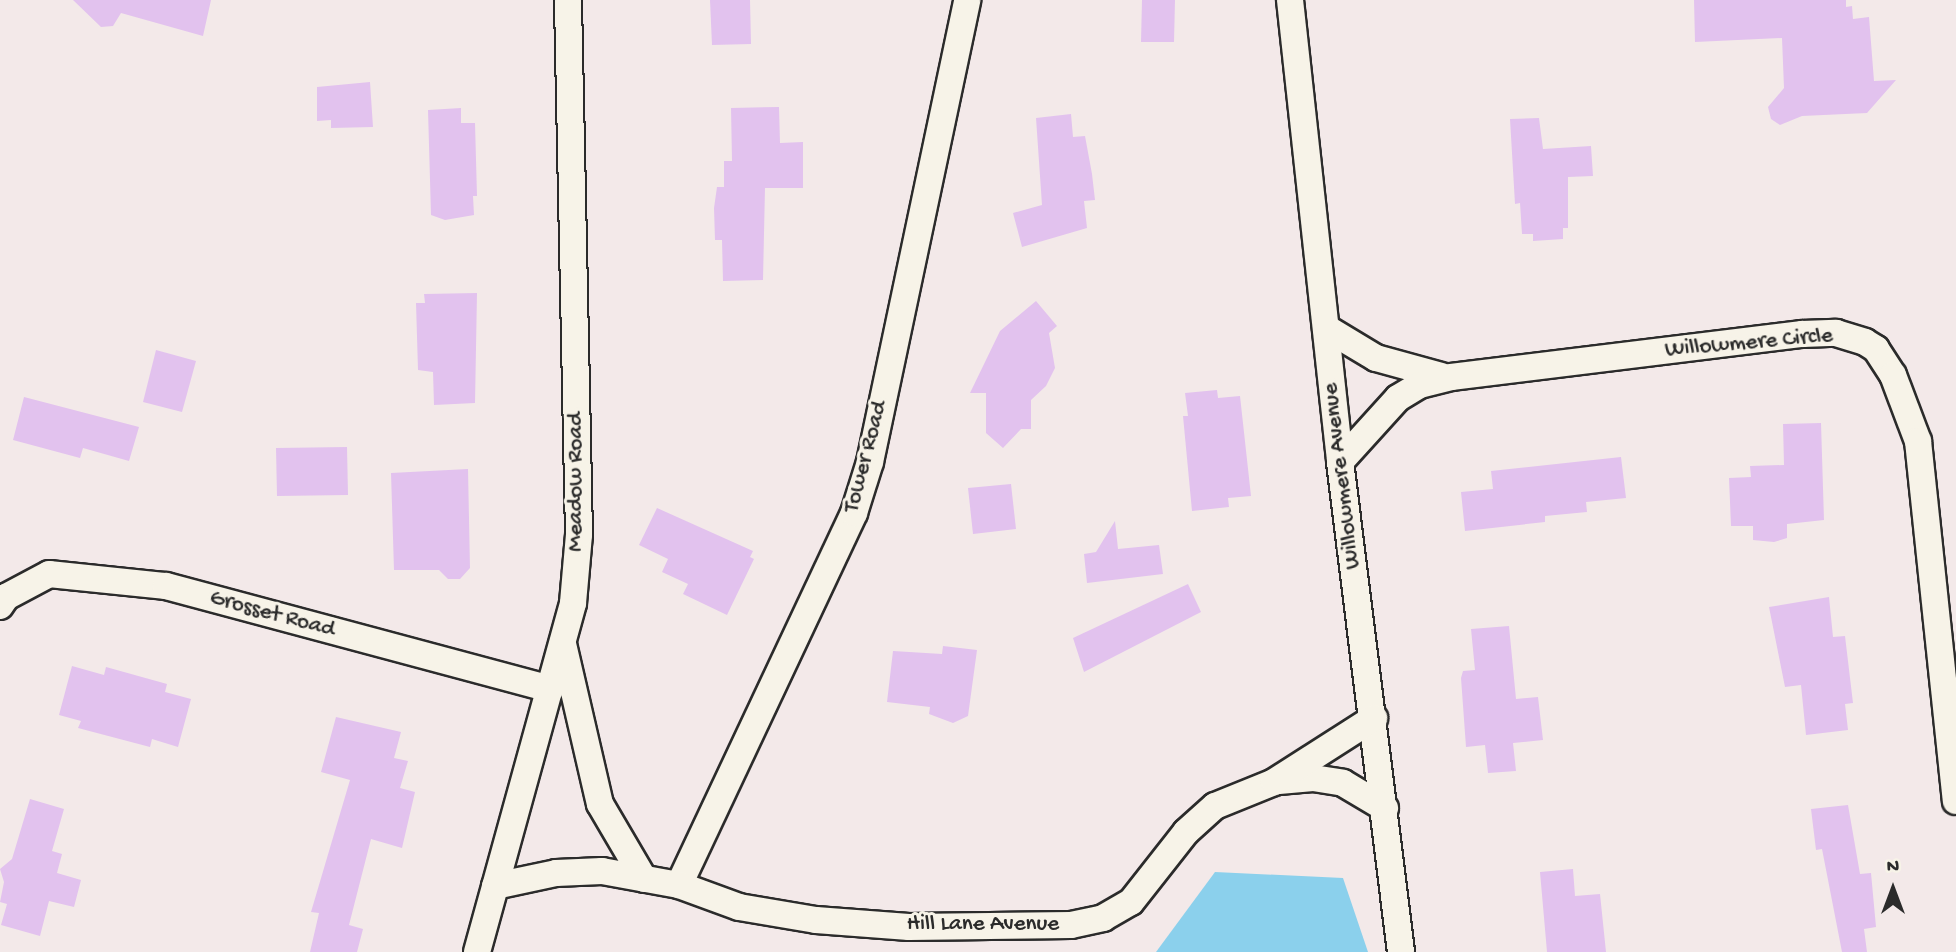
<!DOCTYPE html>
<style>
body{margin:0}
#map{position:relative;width:1956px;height:952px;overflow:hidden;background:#f3e9e9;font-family:"Gochi Hand",sans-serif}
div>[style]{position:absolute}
.water>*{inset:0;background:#8bd0ec}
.building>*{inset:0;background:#e2c2ee}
.roads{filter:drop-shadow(2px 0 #2b2b2b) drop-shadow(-2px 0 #2b2b2b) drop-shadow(0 2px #2b2b2b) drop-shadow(0 -2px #2b2b2b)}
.minor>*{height:26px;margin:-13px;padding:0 13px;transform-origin:13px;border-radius:13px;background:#f7f3e8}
span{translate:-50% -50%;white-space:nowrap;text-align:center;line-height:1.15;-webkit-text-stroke:6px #f7f3e8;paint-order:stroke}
.street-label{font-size:23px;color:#2b2b2b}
.north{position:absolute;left:1858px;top:854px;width:70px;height:70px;-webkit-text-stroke:5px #f7f3e8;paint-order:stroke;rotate:0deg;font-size:19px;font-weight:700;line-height:28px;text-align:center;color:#2b2b2b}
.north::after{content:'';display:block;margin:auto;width:24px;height:32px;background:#2b2b2b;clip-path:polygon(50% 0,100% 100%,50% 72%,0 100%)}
</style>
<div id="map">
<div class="water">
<div style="clip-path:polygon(1215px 872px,1343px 878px,1368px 952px,1156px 952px)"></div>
</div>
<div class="building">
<div style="clip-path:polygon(73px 0,211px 0,203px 36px,121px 13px,113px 26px,101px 27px)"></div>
<div style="clip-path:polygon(710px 0,750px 0,751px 44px,712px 45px)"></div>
<div style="clip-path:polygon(1142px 0,1175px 0,1174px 42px,1141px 42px)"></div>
<div style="clip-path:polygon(1694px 0,1846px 0,1846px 7px,1852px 6px,1853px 19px,1869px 17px,1874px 81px,1896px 80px,1867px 113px,1802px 116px,1780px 125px,1771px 119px,1768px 107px,1784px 88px,1782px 38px,1695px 42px)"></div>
<div style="clip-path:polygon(370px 82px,373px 127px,331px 128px,331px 120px,317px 121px,317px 87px)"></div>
<div style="clip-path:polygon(779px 107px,780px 143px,803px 142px,803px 188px,765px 188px,763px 280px,723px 281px,722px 240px,715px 240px,714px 208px,717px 187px,724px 187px,724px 161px,732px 161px,731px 108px)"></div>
<div style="clip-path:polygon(461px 108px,461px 123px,475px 123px,477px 196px,473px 196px,474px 215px,445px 220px,431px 215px,428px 110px)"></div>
<div style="clip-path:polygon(1071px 114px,1073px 137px,1085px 136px,1092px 174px,1095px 200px,1084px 201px,1087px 228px,1022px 247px,1013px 213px,1042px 205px,1036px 118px)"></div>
<div style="clip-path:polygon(1539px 118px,1543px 149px,1591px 146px,1593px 176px,1568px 177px,1568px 228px,1563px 228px,1563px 239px,1533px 241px,1533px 234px,1522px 234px,1520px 203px,1515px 204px,1510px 119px)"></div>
<div style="clip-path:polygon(477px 293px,475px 403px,434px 405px,433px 372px,418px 370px,416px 303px,425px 303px,424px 294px)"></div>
<div style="clip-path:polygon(1036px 301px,1057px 326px,1049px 333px,1055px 368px,1046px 386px,1031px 400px,1031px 429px,1021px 429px,1003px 448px,986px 433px,986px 393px,970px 393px,1000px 331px)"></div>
<div style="clip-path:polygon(156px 350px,196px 361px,182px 412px,143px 402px)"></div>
<div style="clip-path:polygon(1217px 390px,1218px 398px,1240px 396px,1251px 496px,1228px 498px,1229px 507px,1192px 511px,1183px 416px,1188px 416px,1185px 393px)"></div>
<div style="clip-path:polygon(24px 397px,139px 427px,129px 461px,83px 448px,80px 458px,13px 440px)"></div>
<div style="clip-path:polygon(1821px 423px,1824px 520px,1787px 524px,1787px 538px,1774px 542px,1753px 540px,1753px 526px,1731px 526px,1729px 478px,1751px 477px,1750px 466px,1784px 465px,1783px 424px)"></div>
<div style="clip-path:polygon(347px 447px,348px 495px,277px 496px,276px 448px)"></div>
<div style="clip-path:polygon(1621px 457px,1626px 498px,1586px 502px,1587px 512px,1545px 516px,1545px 522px,1465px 531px,1461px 492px,1493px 489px,1491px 471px)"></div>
<div style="clip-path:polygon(468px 469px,470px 568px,460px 579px,448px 579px,439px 570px,394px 570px,391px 473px)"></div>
<div style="clip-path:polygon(1011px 484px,1016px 529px,973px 534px,968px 488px)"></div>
<div style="clip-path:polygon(657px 508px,753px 551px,750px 557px,754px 559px,727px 615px,683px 594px,688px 584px,662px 572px,668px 559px,639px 545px)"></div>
<div style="clip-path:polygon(1115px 521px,1118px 549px,1159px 545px,1163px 574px,1087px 583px,1084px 554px,1096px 552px)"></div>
<div style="clip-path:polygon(1188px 584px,1201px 612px,1084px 672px,1073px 638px)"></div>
<div style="clip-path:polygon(1829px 597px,1833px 637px,1845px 636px,1853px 703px,1845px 704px,1848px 730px,1806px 735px,1801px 685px,1785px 687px,1769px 607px)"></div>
<div style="clip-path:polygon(1509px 626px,1516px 699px,1538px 697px,1543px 740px,1513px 743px,1516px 771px,1488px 773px,1485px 745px,1466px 747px,1461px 678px,1463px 671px,1475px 670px,1471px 629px)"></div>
<div style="clip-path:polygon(943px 646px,977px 650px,968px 716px,953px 723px,929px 714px,930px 707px,887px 702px,893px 651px,942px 654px)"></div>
<div style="clip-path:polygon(72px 666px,104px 675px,106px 667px,167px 684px,165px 692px,191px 699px,178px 747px,152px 739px,150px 747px,78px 728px,81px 721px,59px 715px)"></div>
<div style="clip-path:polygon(336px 717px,401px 732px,394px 758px,408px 761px,400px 788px,415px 792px,402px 848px,371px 839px,349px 925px,363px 929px,357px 952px,310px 952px,319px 913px,311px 912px,350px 780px,321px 772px)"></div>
<div style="clip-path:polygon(30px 799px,64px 809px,52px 851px,62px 854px,57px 873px,81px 880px,74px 907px,49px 901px,40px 936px,1px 925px,7px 904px,0 902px,4px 882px,0 869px,12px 859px)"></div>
<div style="clip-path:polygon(1848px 805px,1860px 874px,1871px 873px,1876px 927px,1864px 929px,1867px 952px,1842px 952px,1822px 849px,1816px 850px,1811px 809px)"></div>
<div style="clip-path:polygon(1573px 869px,1575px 896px,1600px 894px,1606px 952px,1547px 952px,1540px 872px)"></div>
</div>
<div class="roads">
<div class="minor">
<div style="left:1290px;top:0;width:465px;rotate:83.8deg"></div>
<div style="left:1340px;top:462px;width:494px;rotate:82.9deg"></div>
<div style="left:1326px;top:328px;width:58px;rotate:31deg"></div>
<div style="left:1376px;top:358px;width:68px;rotate:15.3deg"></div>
<div style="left:1340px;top:462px;width:86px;rotate:-47.8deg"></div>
<div style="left:1398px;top:398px;width:26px;rotate:-31deg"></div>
<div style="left:1420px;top:385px;width:32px;rotate:-14deg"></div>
<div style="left:1451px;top:377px;width:354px;rotate:-7deg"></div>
<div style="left:1802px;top:334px;width:34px;rotate:-2deg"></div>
<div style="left:1836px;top:333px;width:30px;rotate:17deg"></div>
<div style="left:1865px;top:342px;width:13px;rotate:32deg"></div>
<div style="left:1876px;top:349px;width:31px;rotate:57deg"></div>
<div style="left:1893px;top:375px;width:71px;rotate:69.3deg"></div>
<div style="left:1918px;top:441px;width:362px;rotate:84deg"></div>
<div style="left:0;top:606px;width:11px;rotate:-56deg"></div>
<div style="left:6px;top:597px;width:49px;rotate:-28.1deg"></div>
<div style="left:49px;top:574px;width:118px;rotate:5.9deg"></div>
<div style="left:166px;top:586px;width:398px;rotate:15deg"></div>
<div style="left:563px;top:644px;width:164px;rotate:77deg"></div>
<div style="left:600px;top:804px;width:87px;rotate:59.6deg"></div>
<div style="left:1279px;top:781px;width:34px;rotate:-5deg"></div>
<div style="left:1313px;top:778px;width:30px;rotate:9deg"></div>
<div style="left:1343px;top:783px;width:49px;rotate:30.8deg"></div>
<div style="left:679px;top:885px;width:411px;rotate:-64.8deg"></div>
<div style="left:854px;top:513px;width:53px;rotate:-72.6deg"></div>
<div style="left:870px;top:462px;width:472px;rotate:-78.1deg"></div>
<div style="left:495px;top:886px;width:62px;rotate:-12deg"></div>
<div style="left:556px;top:873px;width:46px;rotate:-2.5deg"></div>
<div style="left:602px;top:871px;width:78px;rotate:10.3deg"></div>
<div style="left:679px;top:885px;width:64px;rotate:20.1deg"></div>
<div style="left:739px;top:907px;width:78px;rotate:9.6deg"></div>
<div style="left:816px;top:920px;width:93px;rotate:4.3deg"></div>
<div style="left:909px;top:927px;width:162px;rotate:-0.7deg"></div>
<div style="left:1071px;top:925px;width:33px;rotate:-12deg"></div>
<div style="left:1103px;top:918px;width:32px;rotate:-30deg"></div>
<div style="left:1131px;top:902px;width:89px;rotate:-51.8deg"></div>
<div style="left:1186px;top:832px;width:39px;rotate:-42deg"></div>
<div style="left:1215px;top:806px;width:64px;rotate:-22.1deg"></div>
<div style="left:1274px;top:782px;width:119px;rotate:-32.6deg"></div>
<div style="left:477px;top:952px;width:362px;rotate:-74.6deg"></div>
<div style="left:573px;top:603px;width:68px;rotate:-85deg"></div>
<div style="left:579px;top:535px;width:535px;rotate:-91.18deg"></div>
</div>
</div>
<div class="street-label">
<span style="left:1749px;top:344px;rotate:-5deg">Willowmere Circle</span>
<span style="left:867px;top:457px;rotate:-75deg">Tower Road</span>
<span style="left:1343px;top:476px;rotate:-97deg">Willowmere Avenue</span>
<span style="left:577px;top:482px;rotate:-90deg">Meadow Road</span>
<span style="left:272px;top:615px;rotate:15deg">Grosset Road</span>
<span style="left:983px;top:925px">Hill Lane Avenue</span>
</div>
<div class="north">N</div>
</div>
